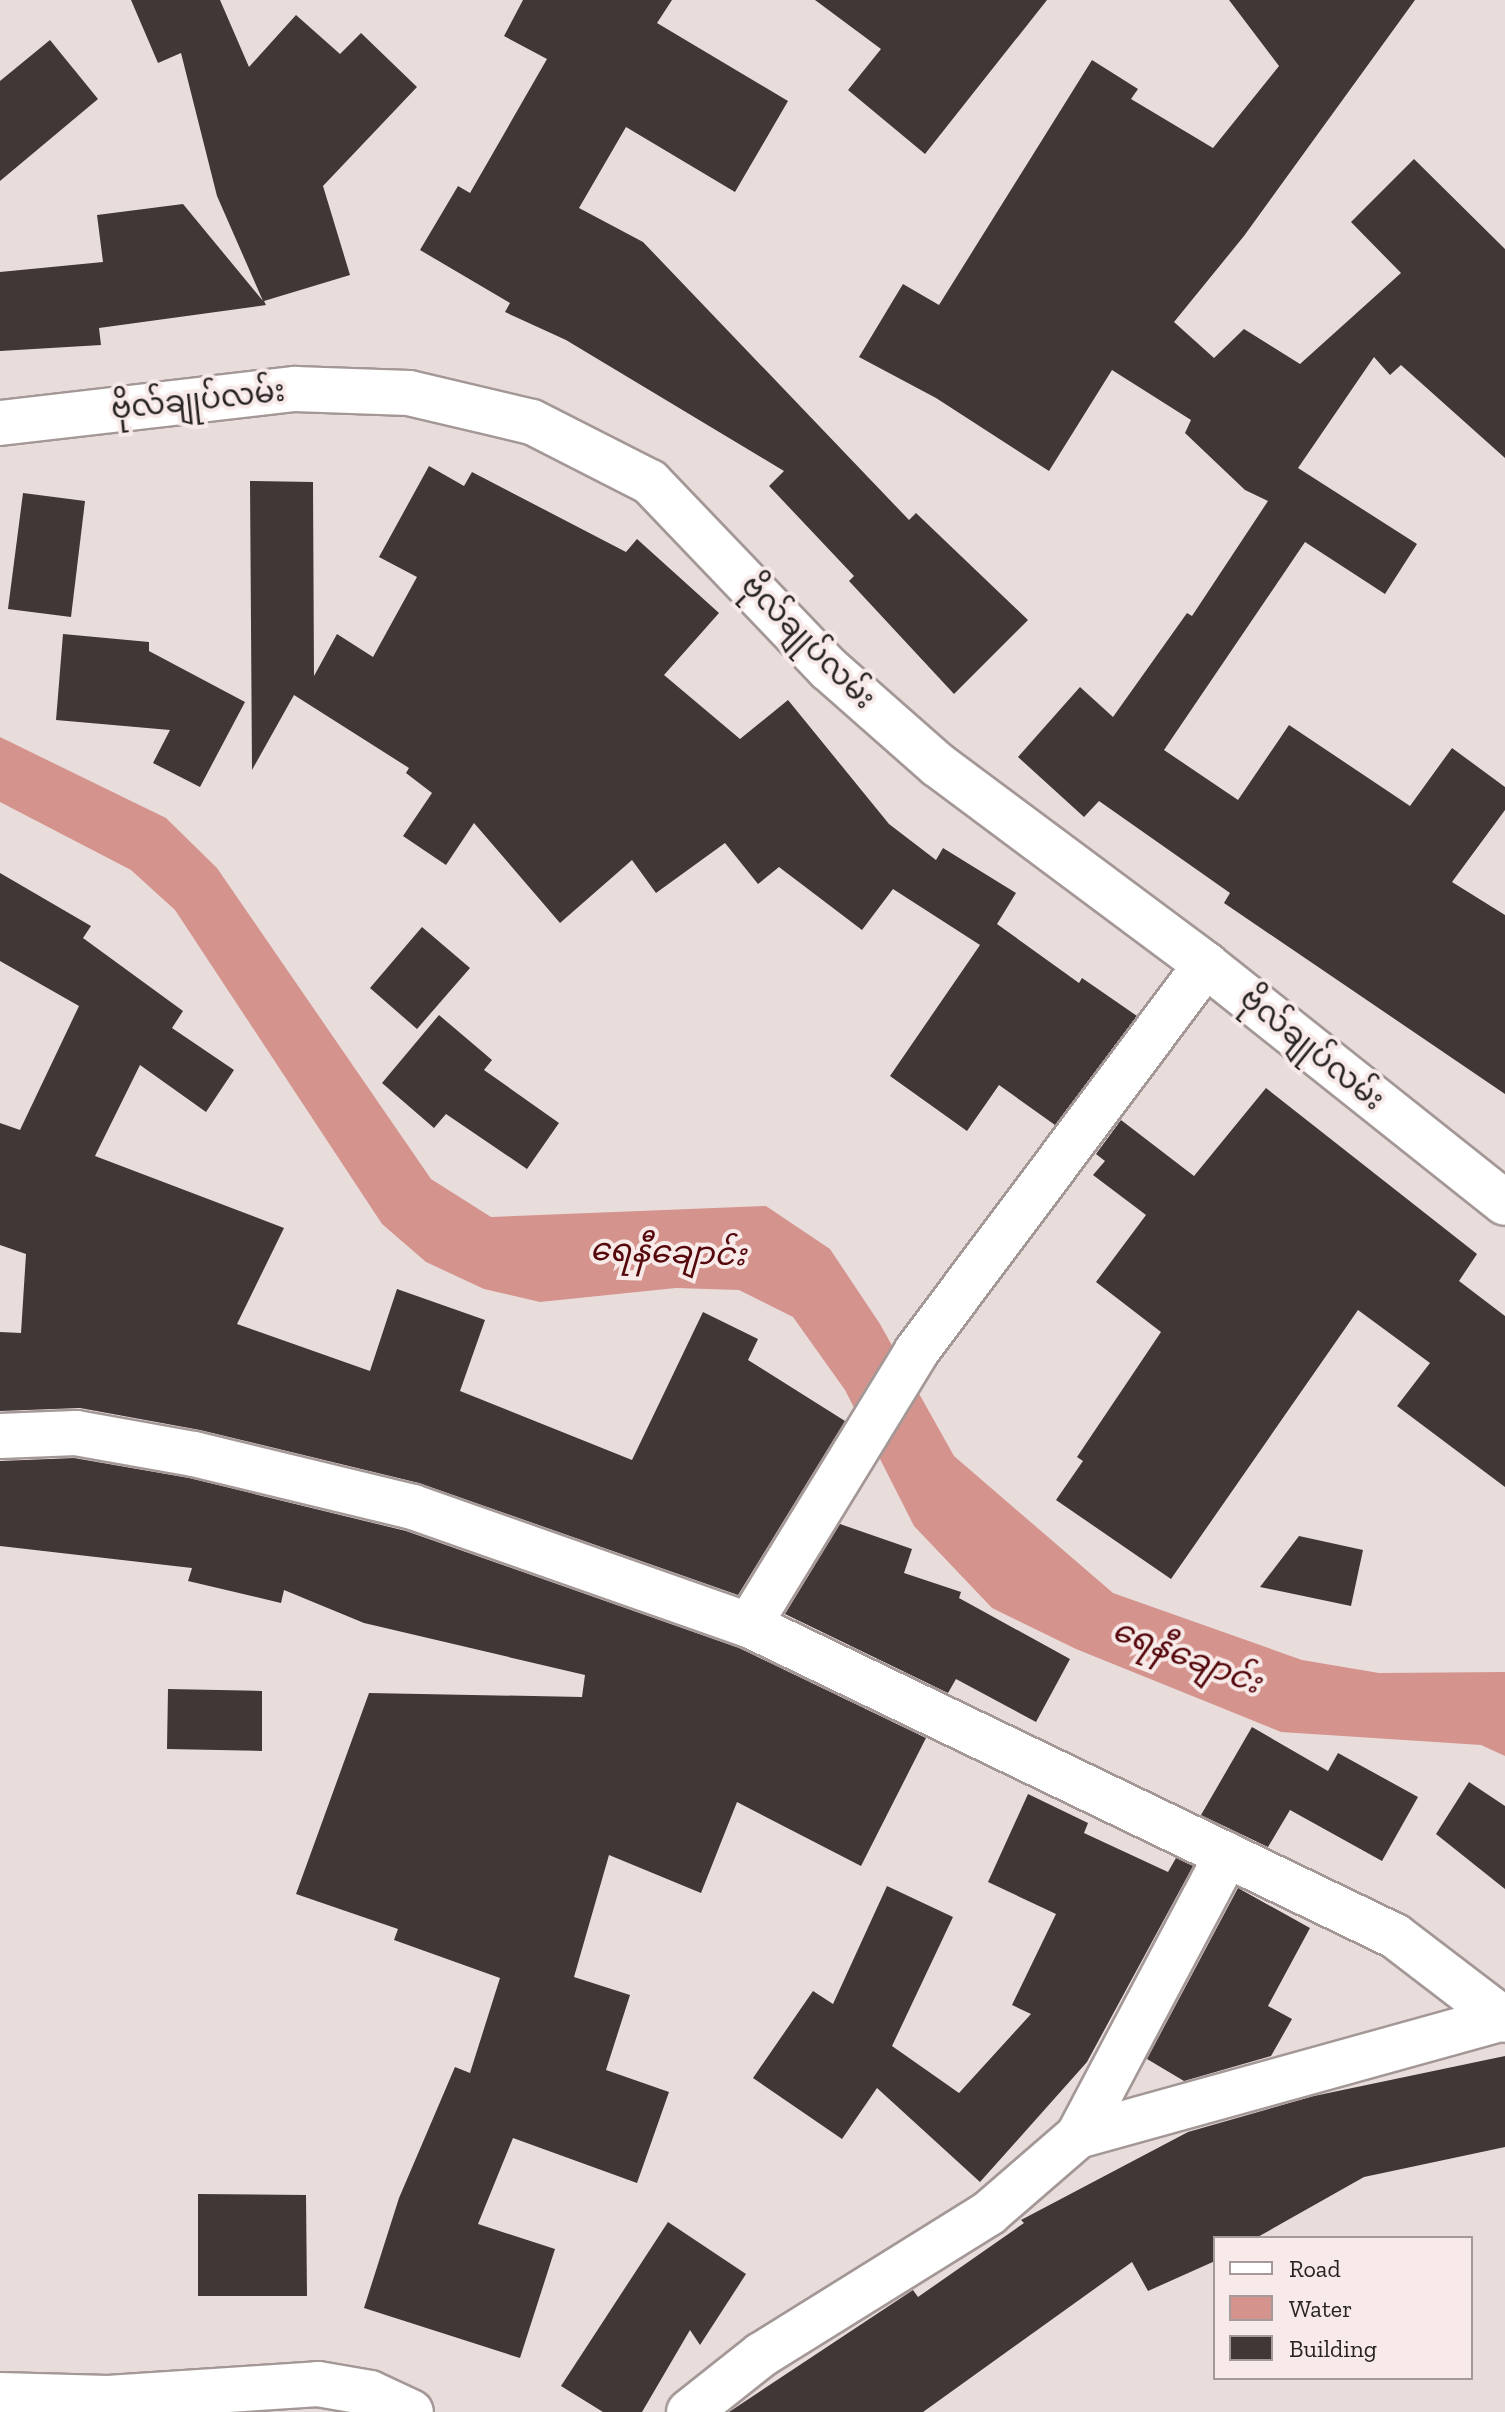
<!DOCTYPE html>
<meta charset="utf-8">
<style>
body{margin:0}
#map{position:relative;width:1505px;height:2412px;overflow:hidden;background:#e9dddc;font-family:"Zilla Slab","Noto Sans Myanmar",serif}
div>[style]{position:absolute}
.water>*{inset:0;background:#d4948d}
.building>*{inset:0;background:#403736}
.roads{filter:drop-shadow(2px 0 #a49897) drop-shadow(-2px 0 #a49897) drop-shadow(0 2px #a49897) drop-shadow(0 -2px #a49897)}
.street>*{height:44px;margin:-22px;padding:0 22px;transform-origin:22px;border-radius:22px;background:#fff}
.primary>*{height:44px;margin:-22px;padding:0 22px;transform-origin:22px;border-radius:22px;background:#fff}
span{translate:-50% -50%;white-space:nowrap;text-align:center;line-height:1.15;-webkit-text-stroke:8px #f7eae9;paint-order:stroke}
.street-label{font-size:30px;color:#282323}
.water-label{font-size:32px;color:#55070b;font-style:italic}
.legend{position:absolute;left:1213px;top:2236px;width:260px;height:144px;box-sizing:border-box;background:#f7eae9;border:2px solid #a49a9a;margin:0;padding:10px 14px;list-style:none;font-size:24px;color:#282323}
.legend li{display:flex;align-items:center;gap:16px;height:40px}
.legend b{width:40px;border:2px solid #a49a9a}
</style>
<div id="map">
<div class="water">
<div style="clip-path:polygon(0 737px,166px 818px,217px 868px,431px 1179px,491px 1217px,766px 1206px,830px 1249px,880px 1324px,954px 1456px,1113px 1593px,1302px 1660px,1379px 1673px,1505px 1672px,1505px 1756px,1481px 1745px,1281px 1732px,1076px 1649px,992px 1608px,914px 1526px,845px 1390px,793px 1317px,739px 1290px,676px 1288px,540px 1302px,484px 1289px,426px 1262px,382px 1224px,175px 910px,131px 870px,0 802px)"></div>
</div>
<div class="building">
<div style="clip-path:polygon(131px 0,220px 0,249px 67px,296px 15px,340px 54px,361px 33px,417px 87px,323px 186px,350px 275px,264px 301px,266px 305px,99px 328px,101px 345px,0 351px,0 272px,103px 262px,97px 215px,183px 204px,263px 301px,217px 196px,181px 53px,158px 63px)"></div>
<div style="clip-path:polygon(523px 0,672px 0,657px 23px,788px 101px,735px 192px,626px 127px,579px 208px,643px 242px,909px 520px,916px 513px,1028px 620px,954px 694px,849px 581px,854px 576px,769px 486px,784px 471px,566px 340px,505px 312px,510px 303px,420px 250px,458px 186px,470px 193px,547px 59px,504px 36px)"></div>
<div style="clip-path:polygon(815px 0,1047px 0,925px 154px,848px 90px,881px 49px)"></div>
<div style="clip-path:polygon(1229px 0,1415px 0,1244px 236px,1174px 322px,1214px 358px,1244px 329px,1300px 364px,1401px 273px,1351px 222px,1414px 159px,1505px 249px,1505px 458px,1401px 365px,1390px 375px,1374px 357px,1298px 468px,1417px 544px,1385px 594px,1305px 542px,1164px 750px,1238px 800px,1289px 725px,1410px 806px,1452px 748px,1505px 787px,1505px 810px,1452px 882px,1505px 915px,1505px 1094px,1224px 903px,1230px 893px,1099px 801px,1084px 817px,1018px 757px,1080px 687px,1113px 717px,1187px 613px,1192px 616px,1268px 501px,1245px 490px,1185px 433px,1191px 420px,1112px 370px,1049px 471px,936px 398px,859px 357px,903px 284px,939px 305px,1092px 60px,1138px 89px,1131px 99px,1213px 148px,1279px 66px)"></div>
<div style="clip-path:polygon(50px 40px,98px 99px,0 181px,0 81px)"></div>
<div style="clip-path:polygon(429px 466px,464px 486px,472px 472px,626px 552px,637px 539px,719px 613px,664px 675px,740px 739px,788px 700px,889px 824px,936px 860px,943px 848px,1016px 893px,997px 924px,1079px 983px,1082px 978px,1137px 1016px,1055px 1125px,999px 1085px,967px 1131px,890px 1076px,980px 945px,893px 889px,862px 930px,779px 867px,758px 884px,725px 843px,656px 893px,632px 860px,560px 923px,474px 823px,446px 865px,403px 836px,432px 793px,406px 773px,409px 768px,294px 695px,252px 770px,250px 481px,313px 482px,314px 676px,337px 634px,373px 657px,417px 577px,379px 557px)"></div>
<div style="clip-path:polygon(23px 493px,85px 501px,71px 617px,8px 609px)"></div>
<div style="clip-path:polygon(63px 634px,149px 642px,149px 651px,245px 702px,200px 787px,153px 763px,170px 730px,56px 720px)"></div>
<div style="clip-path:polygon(0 873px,91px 926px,83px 938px,183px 1011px,172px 1028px,234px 1070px,206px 1112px,140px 1065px,95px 1156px,284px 1228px,237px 1324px,370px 1371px,397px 1289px,485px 1320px,460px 1391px,632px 1460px,703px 1312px,758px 1339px,748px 1360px,845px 1421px,738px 1595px,419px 1483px,200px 1430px,80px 1408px,0 1411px,0 1332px,21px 1333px,26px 1254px,0 1245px,0 1123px,20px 1130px,79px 1006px,0 961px)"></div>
<div style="clip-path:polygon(422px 927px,470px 968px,417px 1029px,370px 988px)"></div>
<div style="clip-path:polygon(439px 1015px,492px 1060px,484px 1070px,559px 1123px,527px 1169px,446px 1114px,434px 1128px,382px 1083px)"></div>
<div style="clip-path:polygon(1266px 1088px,1477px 1254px,1459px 1281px,1505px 1316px,1505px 1487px,1397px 1406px,1430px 1363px,1358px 1310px,1171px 1579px,1056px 1500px,1083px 1461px,1077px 1457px,1161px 1332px,1096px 1282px,1146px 1215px,1093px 1175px,1105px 1161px,1096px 1154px,1121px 1120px,1194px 1176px)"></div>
<div style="clip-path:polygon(74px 1458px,189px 1478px,406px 1531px,739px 1648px,926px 1738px,861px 1866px,737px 1802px,701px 1893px,609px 1855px,574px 1977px,630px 1995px,606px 2070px,669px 2092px,637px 2183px,513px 2138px,478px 2224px,555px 2249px,520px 2358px,364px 2308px,399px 2198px,455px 2067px,470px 2073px,500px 1978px,394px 1940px,398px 1929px,296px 1894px,369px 1693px,582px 1697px,585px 1675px,364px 1623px,284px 1590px,281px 1603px,188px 1581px,192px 1568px,0 1546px,0 1461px)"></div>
<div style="clip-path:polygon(840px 1524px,912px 1549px,904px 1573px,961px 1592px,959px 1598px,1070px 1659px,1036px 1722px,956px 1679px,948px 1693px,785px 1614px)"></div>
<div style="clip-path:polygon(1299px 1536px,1363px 1550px,1351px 1606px,1260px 1587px)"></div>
<div style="clip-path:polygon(168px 1689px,262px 1691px,262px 1751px,167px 1749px)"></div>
<div style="clip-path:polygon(1252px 1727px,1328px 1771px,1338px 1753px,1418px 1797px,1382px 1861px,1290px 1810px,1268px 1847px,1201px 1815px)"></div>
<div style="clip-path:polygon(1469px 1782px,1505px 1806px,1505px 1889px,1436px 1834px)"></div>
<div style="clip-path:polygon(1028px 1794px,1088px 1823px,1084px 1833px,1168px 1872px,1176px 1858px,1193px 1866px,1087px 2062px,980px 2182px,877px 2088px,842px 2139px,753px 2078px,813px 1991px,833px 2004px,887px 1886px,953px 1917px,892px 2046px,959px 2093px,1031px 2014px,1012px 2005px,1056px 1914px,988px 1882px)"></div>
<div style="clip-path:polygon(1238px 1888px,1310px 1928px,1268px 2006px,1292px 2019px,1271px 2056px,1184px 2081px,1147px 2059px)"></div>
<div style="clip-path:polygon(1505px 2056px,1505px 2147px,1364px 2177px,1256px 2238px,1215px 2238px,1215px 2261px,1148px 2291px,1132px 2262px,923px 2412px,729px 2412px,913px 2290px,918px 2297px,1024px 2223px,1021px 2220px,1188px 2132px,1314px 2096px)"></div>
<div style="clip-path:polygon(198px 2194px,306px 2195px,307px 2296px,198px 2296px)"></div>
<div style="clip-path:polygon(668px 2222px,746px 2274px,700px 2345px,690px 2330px,642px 2412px,603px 2412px,561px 2386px)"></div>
</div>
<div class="roads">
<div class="street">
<div style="left:0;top:1436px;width:76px;rotate:-2.3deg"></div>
<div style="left:76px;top:1433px;width:120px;rotate:10.1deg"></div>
<div style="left:194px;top:1454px;width:225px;rotate:13.6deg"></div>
<div style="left:413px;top:1507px;width:356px;rotate:19.4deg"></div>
<div style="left:749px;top:1625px;width:717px;rotate:25.71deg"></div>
<div style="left:1395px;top:1936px;width:138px;rotate:37.4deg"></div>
<div style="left:749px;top:1625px;width:320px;rotate:-58.5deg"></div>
<div style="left:916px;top:1352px;width:484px;rotate:-53.2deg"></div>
<div style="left:1078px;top:2136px;width:441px;rotate:-15.5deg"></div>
<div style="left:0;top:2395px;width:108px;rotate:1.6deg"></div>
<div style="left:108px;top:2398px;width:210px;rotate:-3.8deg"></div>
<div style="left:318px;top:2384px;width:53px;rotate:9.8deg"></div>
<div style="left:370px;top:2393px;width:45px;rotate:24.9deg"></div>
<div style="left:689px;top:2412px;width:92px;rotate:-38.4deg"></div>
<div style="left:761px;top:2355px;width:269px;rotate:-31.9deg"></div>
<div style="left:989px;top:2213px;width:118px;rotate:-40.9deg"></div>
<div style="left:1078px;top:2136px;width:318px;rotate:-62.1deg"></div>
</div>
<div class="primary">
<div style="left:0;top:423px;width:297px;rotate:-6.6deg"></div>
<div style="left:295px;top:389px;width:114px;rotate:2deg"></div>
<div style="left:409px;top:393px;width:126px;rotate:13.3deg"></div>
<div style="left:532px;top:422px;width:132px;rotate:27deg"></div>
<div style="left:650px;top:482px;width:259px;rotate:46.3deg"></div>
<div style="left:829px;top:669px;width:145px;rotate:41.4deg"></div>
<div style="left:938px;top:765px;width:334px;rotate:36.7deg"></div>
<div style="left:1206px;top:965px;width:382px;rotate:38.5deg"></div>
</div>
</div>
<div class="street-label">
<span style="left:198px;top:400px;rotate:-6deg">ဗိုလ်‌ချုပ်‌လမ်း</span>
<span style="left:808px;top:642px;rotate:45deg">ဗိုလ်‌ချုပ်‌လမ်း</span>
<span style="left:1312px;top:1049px;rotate:39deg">ဗိုလ်‌ချုပ်‌လမ်း</span>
</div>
<div class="water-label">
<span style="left:668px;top:1252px;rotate:2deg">ရေနီချောင်း</span>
<span style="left:1187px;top:1656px;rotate:21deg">ရေနီချောင်း</span>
</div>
<ul class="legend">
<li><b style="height:10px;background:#fff"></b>Road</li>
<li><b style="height:22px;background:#d4948d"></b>Water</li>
<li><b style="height:22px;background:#403736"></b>Building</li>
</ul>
</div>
